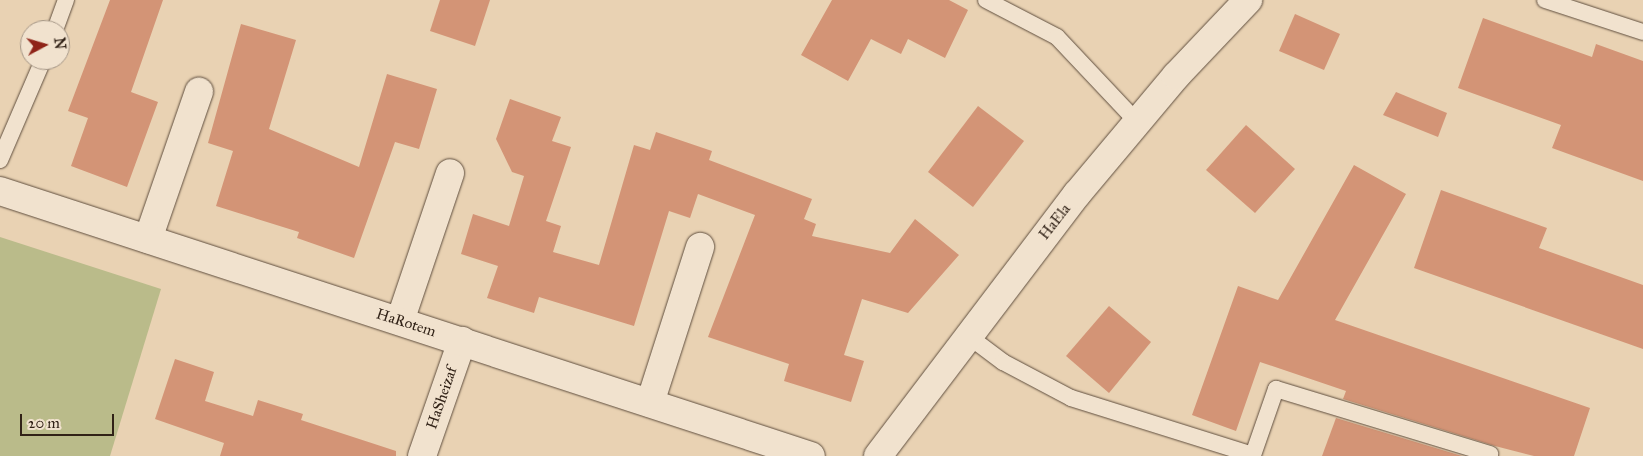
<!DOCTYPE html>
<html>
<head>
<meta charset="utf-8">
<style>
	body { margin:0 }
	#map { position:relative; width:1643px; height:456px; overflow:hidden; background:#e9d2b3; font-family:"IM FELL Great Primer",serif }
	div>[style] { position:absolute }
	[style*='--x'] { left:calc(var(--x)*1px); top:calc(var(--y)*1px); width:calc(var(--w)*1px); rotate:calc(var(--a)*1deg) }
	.green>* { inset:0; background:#babb8a }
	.building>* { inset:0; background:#d39476 }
	.roads { filter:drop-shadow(0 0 1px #5f4e3e) drop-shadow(0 0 1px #5f4e3e) }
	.service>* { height:16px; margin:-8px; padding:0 8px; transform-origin:8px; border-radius:8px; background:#f1e2ce }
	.minor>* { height:28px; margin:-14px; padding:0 14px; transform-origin:14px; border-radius:14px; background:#f1e2ce }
	.tertiary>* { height:28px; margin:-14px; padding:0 14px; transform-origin:14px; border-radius:14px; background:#f1e2ce }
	span { translate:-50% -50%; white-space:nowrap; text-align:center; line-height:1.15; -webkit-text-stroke:4px #f1e2ce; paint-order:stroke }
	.street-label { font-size:15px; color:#312217 }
	.north { position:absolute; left:20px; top:20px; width:50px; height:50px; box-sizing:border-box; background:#f1e2ce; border:1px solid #a49585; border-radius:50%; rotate:84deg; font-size:14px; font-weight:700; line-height:20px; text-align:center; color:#312217 }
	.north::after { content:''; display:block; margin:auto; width:18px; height:22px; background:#8f2418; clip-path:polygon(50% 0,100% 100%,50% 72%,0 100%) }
	.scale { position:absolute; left:20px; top:414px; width:94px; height:22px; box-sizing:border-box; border:2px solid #312217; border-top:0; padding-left:6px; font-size:15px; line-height:18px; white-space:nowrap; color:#312217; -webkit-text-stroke:4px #f1e2ce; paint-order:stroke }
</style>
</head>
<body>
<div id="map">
	<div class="green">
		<i style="clip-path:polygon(0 237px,161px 289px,110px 456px,0 456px)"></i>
	</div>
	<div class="building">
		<i style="clip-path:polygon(110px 0,163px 0,131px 92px,158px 102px,127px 187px,71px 166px,88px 118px,68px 111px)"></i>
		<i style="clip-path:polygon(440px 0,490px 0,475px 46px,430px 31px)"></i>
		<i style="clip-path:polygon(832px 0,949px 0,968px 10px,945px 58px,908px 39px,901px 54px,871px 39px,848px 81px,801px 55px)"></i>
		<i style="clip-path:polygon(1295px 14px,1340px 34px,1324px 70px,1279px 51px)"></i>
		<i style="clip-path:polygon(1483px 18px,1592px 57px,1596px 44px,1643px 61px,1643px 181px,1552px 148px,1561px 125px,1458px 88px)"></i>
		<i style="clip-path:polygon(241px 24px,296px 40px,269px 129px,359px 167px,387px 74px,437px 89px,419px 149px,395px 142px,354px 258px,297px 238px,299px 232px,216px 206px,233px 151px,208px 143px)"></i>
		<i style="clip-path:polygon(1396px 92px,1447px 113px,1438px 137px,1383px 115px)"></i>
		<i style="clip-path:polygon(510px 99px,561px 117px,552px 141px,571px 147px,546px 221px,561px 226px,553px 252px,599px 265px,634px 145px,650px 150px,656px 132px,712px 151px,709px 160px,812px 199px,804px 219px,816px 224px,812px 236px,890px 253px,915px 219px,959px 255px,908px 313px,862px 299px,844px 355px,864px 361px,851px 402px,784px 381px,789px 364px,708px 337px,755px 215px,698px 194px,690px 218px,669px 211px,634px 326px,539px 297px,534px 313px,487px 298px,498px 266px,461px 254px,473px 214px,509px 226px,524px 176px,512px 172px,496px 139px)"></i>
		<i style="clip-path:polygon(978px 106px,1024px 141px,973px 207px,928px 172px)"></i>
		<i style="clip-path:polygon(1246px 125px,1295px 169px,1255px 213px,1206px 170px)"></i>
		<i style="clip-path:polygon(1354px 165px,1406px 194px,1335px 320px,1590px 408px,1574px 456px,1534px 456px,1495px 446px,1343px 399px,1346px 391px,1260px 362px,1236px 431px,1192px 415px,1238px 286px,1278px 300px)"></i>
		<i style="clip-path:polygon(1441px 190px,1547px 228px,1539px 248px,1643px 285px,1643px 349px,1414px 268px)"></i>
		<i style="clip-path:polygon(1109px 306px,1151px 342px,1109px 393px,1066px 356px)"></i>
		<i style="clip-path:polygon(175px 359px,214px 372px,205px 401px,253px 416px,258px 400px,303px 414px,301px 420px,396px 451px,396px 456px,220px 456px,224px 443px,155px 419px)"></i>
		<i style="clip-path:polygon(1336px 418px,1462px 456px,1322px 456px)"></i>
	</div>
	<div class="roads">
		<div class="service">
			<i style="--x:986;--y:0;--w:80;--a:27.5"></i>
			<i style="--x:1057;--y:37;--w:118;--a:46.7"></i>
			<i style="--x:1545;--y:0;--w:103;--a:18.1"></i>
			<i style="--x:55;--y:30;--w:32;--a:-70"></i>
			<i style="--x:0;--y:160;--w:109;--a:-66.7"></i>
			<i style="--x:967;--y:335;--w:45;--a:36.9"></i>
			<i style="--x:1003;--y:362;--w:77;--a:27.9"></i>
			<i style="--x:1071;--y:398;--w:191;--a:17.4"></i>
			<i style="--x:1253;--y:455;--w:70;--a:-70.8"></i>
			<i style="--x:1276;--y:389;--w:224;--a:16.9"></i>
		</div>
		<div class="minor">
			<i style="--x:148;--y:239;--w:156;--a:-70.9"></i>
			<i style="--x:400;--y:321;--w:156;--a:-71.3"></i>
			<i style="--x:650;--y:403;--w:164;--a:-72.2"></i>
			<i style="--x:422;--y:456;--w:122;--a:-70.8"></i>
			<i style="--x:878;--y:456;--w:329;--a:-52.8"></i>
			<i style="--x:1077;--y:194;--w:154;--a:-50"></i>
			<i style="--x:1176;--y:76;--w:105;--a:-46.5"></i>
		</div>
		<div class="tertiary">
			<i style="--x:0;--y:191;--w:853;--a:18.1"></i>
		</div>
	</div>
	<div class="street-label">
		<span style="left:1055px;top:222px;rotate:-52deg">HaEla</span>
		<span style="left:406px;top:323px;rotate:18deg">HaRotem</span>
		<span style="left:442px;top:398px;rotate:-71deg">HaSheizaf</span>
	</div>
	<div class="north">N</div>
	<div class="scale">20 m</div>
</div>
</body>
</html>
